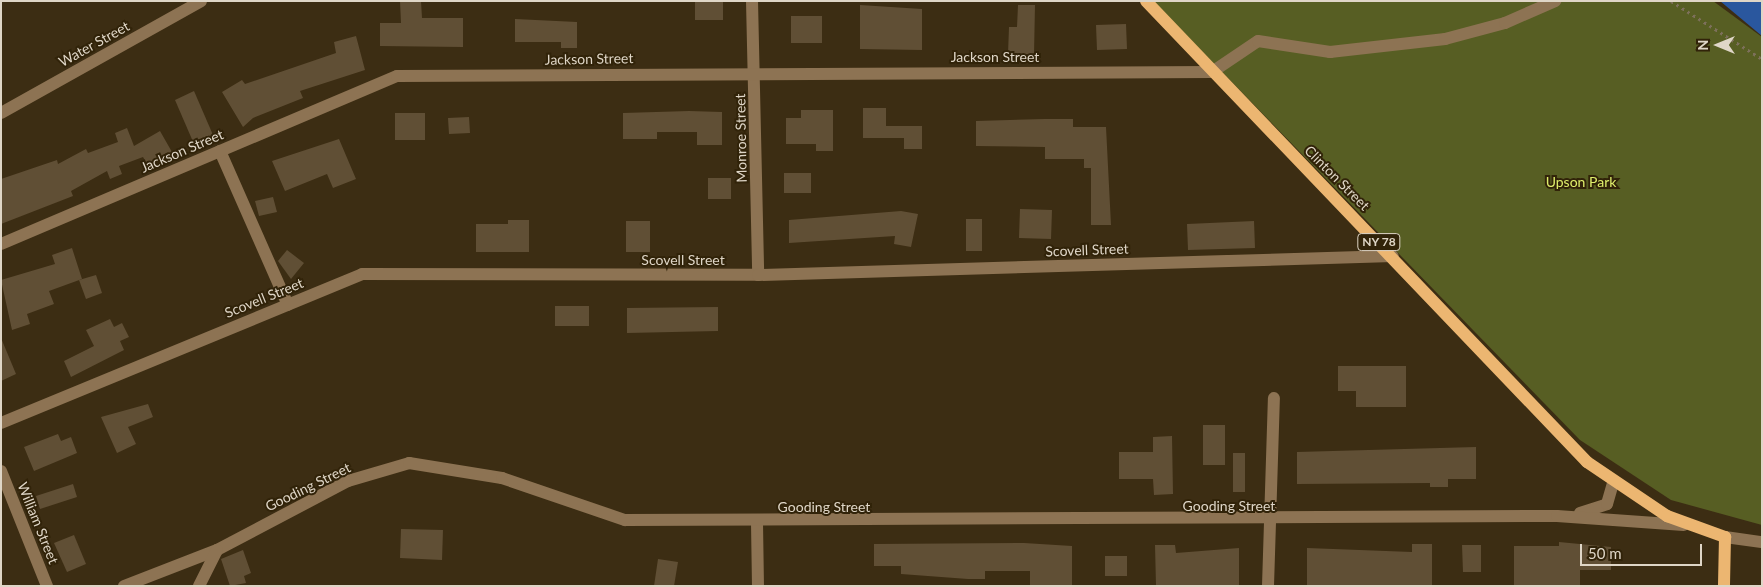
<!DOCTYPE html>
<html>
<head>
<meta charset="utf-8">
<style>
	body { margin:0 }
	#map { position:relative; width:1763px; height:587px; overflow:hidden; background:#3c2d13; font-family:Lato,sans-serif }
	div>[style] { position:absolute }
	[style*='--x'] { left:calc(var(--x)*1px); top:calc(var(--y)*1px); width:calc(var(--w)*1px); rotate:calc(var(--a)*1deg) }
	.green>* { inset:0; background:#575e23 }
	.water>* { inset:0; background:#2a579e }
	.building>* { inset:0; background:#604f35 }
	.path>* { height:3px; margin-top:-1.5px; transform-origin:0; background:repeating-linear-gradient(90deg,#7d705b 0 2.5px,transparent 0 6.5px) }
	.minor>* { height:12px; margin:-6px; padding:0 6px; transform-origin:6px; border-radius:6px; background:#8d7353 }
	.major>* { height:12px; margin:-6px; padding:0 6px; transform-origin:6px; border-radius:6px; background:#ecb671 }
	span { translate:-50% -50%; white-space:nowrap; text-align:center; line-height:1.15; -webkit-text-stroke:4px #312309; paint-order:stroke }
	.shield-label span { padding:1px 4px; background:#312309; border:1px solid; border-radius:4px; -webkit-text-stroke-width:0 }
	.shield-label { font-size:12px; color:#dfd6c7; font-weight:700 }
	.street-label { font-size:14px; color:#dfd6c7 }
	.park-label { font-size:14px; color:#dfee6b }
	.frame { position:absolute; inset:0; border:2px solid #dfd6c7; pointer-events:none }
	.north { position:absolute; left:1693px; top:20px; width:50px; height:50px; -webkit-text-stroke:4px #312309; paint-order:stroke; rotate:270deg; font-size:14px; font-weight:700; line-height:20px; text-align:center; color:#dfd6c7 }
	.north::after { content:''; display:block; margin:auto; width:18px; height:22px; background:#dfd6c7; clip-path:polygon(50% 0,100% 100%,50% 72%,0 100%) }
	.scale { position:absolute; left:1580px; top:544px; width:122px; height:22px; box-sizing:border-box; border:2px solid #dfd6c7; border-top:0; padding-left:6px; font-size:15px; line-height:18px; white-space:nowrap; color:#dfd6c7; -webkit-text-stroke:4px #312309; paint-order:stroke }
</style>
</head>
<body>
<div id="map">
	<div class="green">
		<i style="clip-path:polygon(1153px 1px,1713px 1px,1762px 37px,1762px 525px,1671px 500px,1580px 440px)"></i>
	</div>
	<div class="water">
		<i style="clip-path:polygon(1720px 1px,1762px 1px,1762px 36px)"></i>
	</div>
	<div class="building">
		<i style="clip-path:polygon(400px 1px,421px 1px,422px 18px,463px 18px,463px 47px,380px 46px,380px 23px,401px 23px)"></i>
		<i style="clip-path:polygon(695px 1px,723px 1px,723px 20px,695px 20px)"></i>
		<i style="clip-path:polygon(860px 5px,922px 9px,922px 50px,860px 49px)"></i>
		<i style="clip-path:polygon(1018px 5px,1035px 5px,1034px 55px,1008px 54px,1009px 27px,1017px 27px)"></i>
		<i style="clip-path:polygon(791px 16px,822px 16px,822px 43px,791px 43px)"></i>
		<i style="clip-path:polygon(515px 19px,577px 22px,577px 48px,561px 48px,561px 42px,515px 42px)"></i>
		<i style="clip-path:polygon(1126px 24px,1127px 49px,1097px 50px,1096px 25px)"></i>
		<i style="clip-path:polygon(356px 36px,365px 70px,300px 91px,303px 98px,253px 118px,243px 127px,222px 92px,242px 80px,245px 84px,336px 53px,334px 42px)"></i>
		<i style="clip-path:polygon(194px 91px,213px 135px,194px 144px,175px 100px)"></i>
		<i style="clip-path:polygon(863px 108px,886px 108px,886px 126px,922px 126px,922px 149px,904px 149px,904px 138px,863px 138px)"></i>
		<i style="clip-path:polygon(801px 110px,833px 110px,833px 151px,816px 151px,816px 144px,786px 144px,786px 118px,801px 118px)"></i>
		<i style="clip-path:polygon(689px 111px,722px 112px,722px 145px,697px 145px,697px 132px,657px 132px,657px 139px,623px 139px,623px 113px)"></i>
		<i style="clip-path:polygon(395px 113px,425px 113px,425px 140px,395px 140px)"></i>
		<i style="clip-path:polygon(469px 117px,470px 133px,449px 134px,448px 118px)"></i>
		<i style="clip-path:polygon(1045px 119px,1073px 119px,1073px 127px,1106px 127px,1111px 225px,1091px 225px,1091px 168px,1084px 168px,1084px 159px,1045px 159px,1045px 147px,976px 146px,976px 121px)"></i>
		<i style="clip-path:polygon(127px 128px,134px 146px,160px 131px,172px 152px,148px 166px,143px 157px,119px 166px,122px 174px,110px 179px,107px 171px,71px 191px,73px 196px,1px 224px,1px 179px,57px 160px,58px 164px,86px 149px,88px 153px,118px 142px,115px 133px)"></i>
		<i style="clip-path:polygon(339px 139px,356px 179px,333px 188px,327px 174px,285px 191px,272px 161px)"></i>
		<i style="clip-path:polygon(784px 173px,811px 173px,811px 193px,784px 193px)"></i>
		<i style="clip-path:polygon(708px 178px,731px 178px,731px 199px,708px 199px)"></i>
		<i style="clip-path:polygon(273px 197px,277px 212px,259px 216px,255px 201px)"></i>
		<i style="clip-path:polygon(1020px 209px,1052px 210px,1051px 239px,1019px 238px)"></i>
		<i style="clip-path:polygon(901px 211px,918px 214px,911px 247px,894px 244px,895px 236px,789px 243px,789px 220px)"></i>
		<i style="clip-path:polygon(966px 219px,982px 219px,982px 251px,966px 251px)"></i>
		<i style="clip-path:polygon(508px 220px,529px 220px,529px 252px,476px 252px,476px 224px,508px 224px)"></i>
		<i style="clip-path:polygon(626px 221px,650px 221px,650px 252px,626px 252px)"></i>
		<i style="clip-path:polygon(1254px 221px,1255px 248px,1188px 250px,1187px 224px)"></i>
		<i style="clip-path:polygon(72px 248px,82px 279px,49px 291px,54px 304px,27px 314px,30px 324px,12px 330px,1px 280px,55px 264px,52px 255px)"></i>
		<i style="clip-path:polygon(287px 250px,304px 263px,291px 279px,278px 261px)"></i>
		<i style="clip-path:polygon(96px 275px,102px 293px,86px 299px,79px 280px)"></i>
		<i style="clip-path:polygon(555px 306px,589px 306px,589px 326px,555px 326px)"></i>
		<i style="clip-path:polygon(718px 307px,718px 331px,627px 333px,627px 308px)"></i>
		<i style="clip-path:polygon(110px 319px,114px 327px,122px 323px,129px 337px,120px 341px,124px 350px,71px 377px,64px 361px,94px 346px,86px 330px)"></i>
		<i style="clip-path:polygon(1px 338px,16px 374px,1px 381px)"></i>
		<i style="clip-path:polygon(1338px 366px,1406px 366px,1406px 407px,1356px 407px,1356px 391px,1338px 391px)"></i>
		<i style="clip-path:polygon(148px 404px,153px 417px,128px 427px,136px 444px,117px 453px,101px 417px)"></i>
		<i style="clip-path:polygon(1203px 425px,1225px 425px,1225px 465px,1203px 465px)"></i>
		<i style="clip-path:polygon(58px 434px,61px 441px,71px 437px,77px 453px,34px 471px,24px 447px)"></i>
		<i style="clip-path:polygon(1172px 436px,1173px 494px,1154px 495px,1153px 479px,1119px 479px,1119px 452px,1153px 452px,1153px 437px)"></i>
		<i style="clip-path:polygon(1476px 447px,1476px 479px,1448px 479px,1448px 487px,1430px 487px,1430px 483px,1297px 484px,1297px 452px)"></i>
		<i style="clip-path:polygon(1233px 453px,1245px 453px,1245px 492px,1233px 492px)"></i>
		<i style="clip-path:polygon(73px 484px,77px 497px,40px 509px,36px 496px)"></i>
		<i style="clip-path:polygon(401px 529px,443px 530px,442px 560px,400px 558px)"></i>
		<i style="clip-path:polygon(74px 535px,86px 564px,67px 572px,54px 543px)"></i>
		<i style="clip-path:polygon(1559px 542px,1611px 547px,1611px 570px,1580px 570px,1580px 586px,1514px 586px,1514px 546px,1559px 546px)"></i>
		<i style="clip-path:polygon(1024px 543px,1072px 546px,1072px 586px,1030px 586px,1030px 571px,985px 571px,985px 579px,968px 579px,901px 574px,901px 566px,874px 566px,874px 544px)"></i>
		<i style="clip-path:polygon(1412px 544px,1432px 544px,1432px 585px,1307px 586px,1307px 548px,1412px 552px)"></i>
		<i style="clip-path:polygon(1155px 545px,1175px 545px,1176px 553px,1239px 548px,1239px 586px,1156px 586px)"></i>
		<i style="clip-path:polygon(1462px 545px,1481px 545px,1481px 572px,1463px 572px)"></i>
		<i style="clip-path:polygon(243px 550px,251px 573px,244px 576px,246px 583px,230px 586px,221px 559px)"></i>
		<i style="clip-path:polygon(1105px 556px,1127px 556px,1127px 576px,1105px 576px)"></i>
		<i style="clip-path:polygon(658px 559px,678px 562px,674px 586px,654px 586px)"></i>
	</div>
	<div class="path">
		<i style="--x:1671;--y:1;--w:108;--a:32.5"></i>
	</div>
	<div class="minor">
		<i style="--x:752;--y:1;--w:274;--a:88.7"></i>
		<i style="--x:1;--y:113;--w:229;--a:-29.2"></i>
		<i style="--x:220;--y:151;--w:168;--a:66.2"></i>
		<i style="--x:1;--y:244;--w:430;--a:-23"></i>
		<i style="--x:397;--y:76;--w:815;--a:-0.28"></i>
		<i style="--x:1212;--y:72;--w:55;--a:-34"></i>
		<i style="--x:1258;--y:41;--w:73;--a:8.7"></i>
		<i style="--x:1330;--y:52;--w:116;--a:-6.4"></i>
		<i style="--x:1445;--y:39;--w:62;--a:-14.9"></i>
		<i style="--x:1505;--y:23;--w:55;--a:-23.7"></i>
		<i style="--x:1;--y:423;--w:391;--a:-22.4"></i>
		<i style="--x:362;--y:274;--w:396;--a:0.1"></i>
		<i style="--x:758;--y:275;--w:635;--a:-1.71"></i>
		<i style="--x:1;--y:471;--w:124;--a:68.2"></i>
		<i style="--x:1580;--y:513;--w:28;--a:-18"></i>
		<i style="--x:1607;--y:504;--w:22;--a:-74"></i>
		<i style="--x:757;--y:523;--w:63;--a:89.1"></i>
		<i style="--x:1725;--y:537;--w:37;--a:8"></i>
		<i style="--x:124;--y:586;--w:100;--a:-21.2"></i>
		<i style="--x:217;--y:550;--w:148;--a:-27.8"></i>
		<i style="--x:348;--y:481;--w:64;--a:-16.4"></i>
		<i style="--x:409;--y:463;--w:94;--a:9.2"></i>
		<i style="--x:502;--y:478;--w:130;--a:18.9"></i>
		<i style="--x:625;--y:520;--w:932;--a:-0.25"></i>
		<i style="--x:1557;--y:516;--w:127;--a:4.1"></i>
		<i style="--x:199;--y:586;--w:40;--a:-63.4"></i>
		<i style="--x:1268;--y:586;--w:188;--a:-88.2"></i>
	</div>
	<div class="major">
		<i style="--x:1146;--y:1;--w:638;--a:46.27"></i>
		<i style="--x:1587;--y:462;--w:97;--a:34"></i>
		<i style="--x:1667;--y:516;--w:62;--a:19.9"></i>
		<i style="--x:1725;--y:537;--w:49;--a:91.2"></i>
	</div>
	<div class="shield-label">
		<span style="left:1379px;top:242px">NY 78</span>
	</div>
	<div class="street-label">
		<span style="left:94px;top:44px;rotate:-29deg">Water Street</span>
		<span style="left:995px;top:57px">Jackson Street</span>
		<span style="left:589px;top:59px;rotate:-1deg">Jackson Street</span>
		<span style="left:741px;top:138px;rotate:-91deg">Monroe Street</span>
		<span style="left:182px;top:151px;rotate:-23deg">Jackson Street</span>
		<span style="left:1337px;top:178px;rotate:45deg">Clinton Street</span>
		<span style="left:1087px;top:250px;rotate:-2deg">Scovell Street</span>
		<span style="left:683px;top:260px">Scovell Street</span>
		<span style="left:264px;top:298px;rotate:-22deg">Scovell Street</span>
		<span style="left:308px;top:487px;rotate:-26deg">Gooding Street</span>
		<span style="left:1229px;top:506px">Gooding Street</span>
		<span style="left:824px;top:507px">Gooding Street</span>
		<span style="left:38px;top:523px;rotate:68deg">William Street</span>
	</div>
	<div class="park-label">
		<span style="left:1581px;top:182px">Upson Park</span>
	</div>
	<div class="frame"></div>
	<div class="north">N</div>
	<div class="scale">50 m</div>
</div>
</body>
</html>
